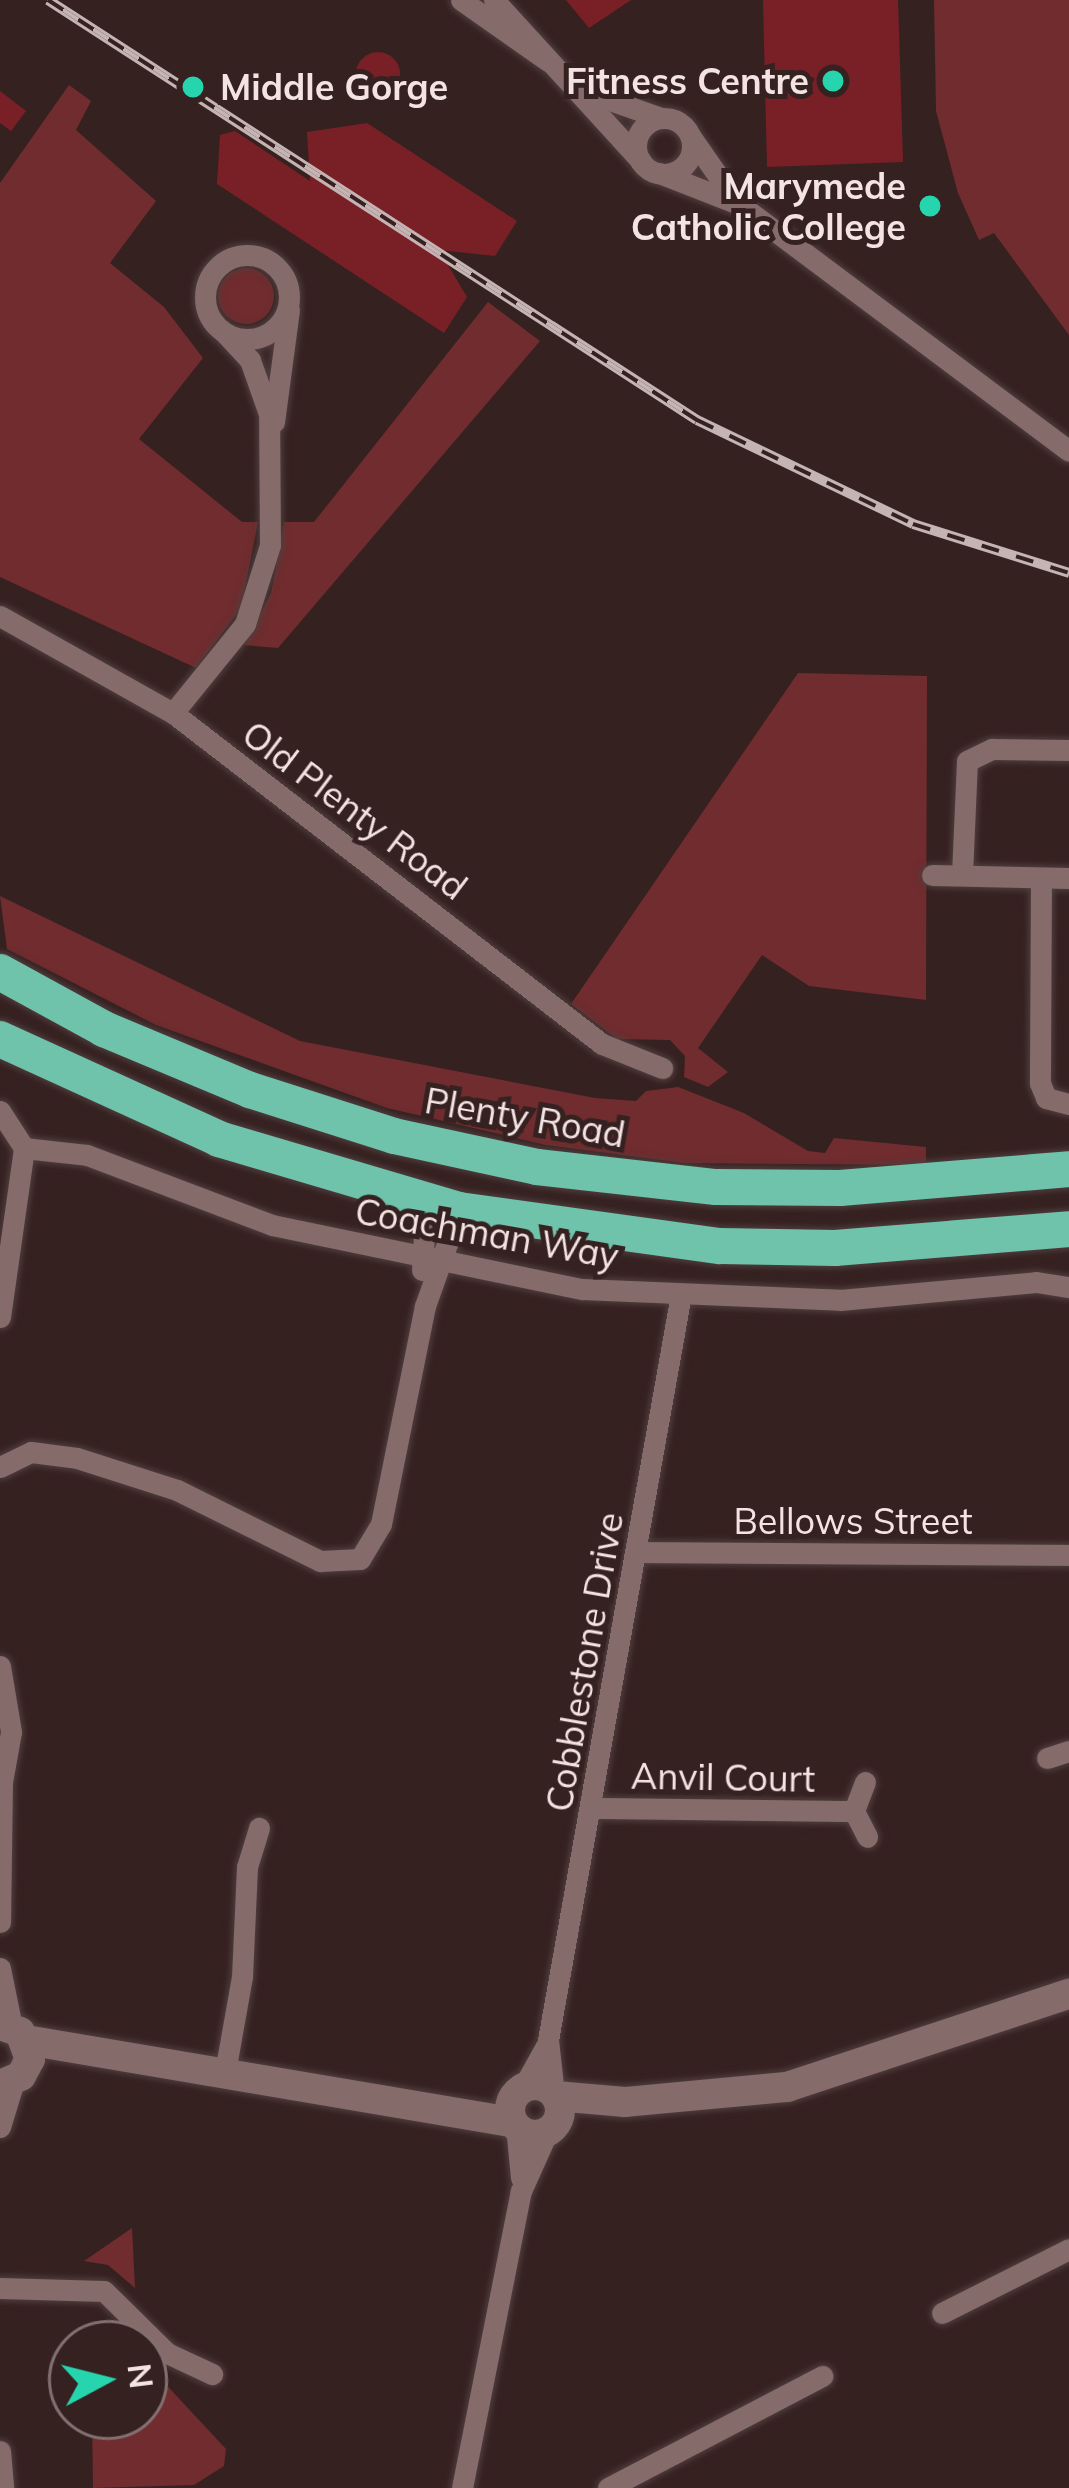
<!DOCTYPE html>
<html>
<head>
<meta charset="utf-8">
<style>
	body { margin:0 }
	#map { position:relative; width:1069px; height:2488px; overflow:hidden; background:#362121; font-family:Mulish,sans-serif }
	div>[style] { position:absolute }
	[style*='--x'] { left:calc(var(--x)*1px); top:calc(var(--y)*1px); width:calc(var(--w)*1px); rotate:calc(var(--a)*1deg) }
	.green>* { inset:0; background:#702c2e }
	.round { border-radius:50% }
	.building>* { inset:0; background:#792027 }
	.roads { filter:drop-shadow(0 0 3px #503e3e) drop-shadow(0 0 3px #503e3e) }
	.street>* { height:21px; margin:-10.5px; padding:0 10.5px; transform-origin:10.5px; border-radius:10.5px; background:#856b6a }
	.street>.ring { margin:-10.5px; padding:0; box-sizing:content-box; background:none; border:21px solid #856b6a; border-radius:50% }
	.secondary>* { height:30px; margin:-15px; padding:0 15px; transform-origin:15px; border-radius:15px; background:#856b6a }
	.secondary>.ring { margin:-15px; padding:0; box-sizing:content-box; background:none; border:30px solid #856b6a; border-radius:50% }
	.highway>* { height:36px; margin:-18px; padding:0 18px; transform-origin:18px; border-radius:18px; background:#6ec3aa }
	.rail>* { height:10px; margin-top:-5px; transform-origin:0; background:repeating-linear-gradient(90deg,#362121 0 18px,#c4b4b3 0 36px); box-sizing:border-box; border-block:3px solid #c4b4b3 }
	.dots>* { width:33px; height:33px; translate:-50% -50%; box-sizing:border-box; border:6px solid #362121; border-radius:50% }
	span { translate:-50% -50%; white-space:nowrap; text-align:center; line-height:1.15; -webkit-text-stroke:10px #362121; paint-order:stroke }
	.poi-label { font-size:36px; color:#f3e4e3; font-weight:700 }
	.right { translate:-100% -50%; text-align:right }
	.left { translate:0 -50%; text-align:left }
	.street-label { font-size:36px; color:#f3e4e3 }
	.north { position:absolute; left:48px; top:2320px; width:120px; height:120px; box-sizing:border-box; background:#362121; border:3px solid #826f6f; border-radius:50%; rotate:83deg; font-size:33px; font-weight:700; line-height:48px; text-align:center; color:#f3e4e3 }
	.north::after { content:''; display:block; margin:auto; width:42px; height:54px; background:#26d5ae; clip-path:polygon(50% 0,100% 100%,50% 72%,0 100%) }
</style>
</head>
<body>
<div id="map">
	<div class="green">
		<i style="clip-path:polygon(934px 0,1069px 0,1069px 335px,994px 233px,979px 240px,958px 193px,936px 111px)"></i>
		<i style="clip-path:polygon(69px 85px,91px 101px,76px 130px,156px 201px,110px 263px,164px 307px,203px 358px,139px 439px,242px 522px,258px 522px,241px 608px,196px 668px,0 577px,0 183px)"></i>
		<i class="round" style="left:218px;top:268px;width:56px;height:56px"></i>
		<i style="clip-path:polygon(488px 302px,540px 341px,278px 648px,244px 645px,271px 593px,284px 522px,314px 522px)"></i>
		<i style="clip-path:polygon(798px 673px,927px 676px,926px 1000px,809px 986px,762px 955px,698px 1048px,728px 1072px,708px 1087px,684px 1077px,685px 1056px,670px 1040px,617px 1039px,571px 1004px)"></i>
		<i style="clip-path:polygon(0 896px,300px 1041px,595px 1098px,636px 1101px,646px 1091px,678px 1087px,744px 1113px,808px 1151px,825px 1153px,834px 1138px,926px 1147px,926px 1165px,683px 1163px,546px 1145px,387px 1108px,156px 1025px,7px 949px)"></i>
		<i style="clip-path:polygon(132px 2228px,135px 2288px,108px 2265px,84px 2261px)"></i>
		<i style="clip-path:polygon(144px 2361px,226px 2449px,224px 2466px,194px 2485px,93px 2488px,92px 2416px,144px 2416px)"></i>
	</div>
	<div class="building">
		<i style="clip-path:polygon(566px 0,631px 0,589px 28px)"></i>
		<i style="clip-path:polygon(763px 0,898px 0,903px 162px,767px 167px)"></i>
		<i class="round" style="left:356px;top:52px;width:44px;height:44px"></i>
		<i style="clip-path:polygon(0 91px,26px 111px,11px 131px,0 123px)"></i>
		<i style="clip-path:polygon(367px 123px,517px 221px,495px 256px,439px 250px,467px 297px,444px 333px,217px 184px,220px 135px,235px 131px,310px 181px,307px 132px)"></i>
	</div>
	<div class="roads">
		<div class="street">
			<i style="--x:461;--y:0;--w:106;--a:35"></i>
			<i style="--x:494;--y:0;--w:218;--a:47.6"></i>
			<i style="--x:590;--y:93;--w:75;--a:19.4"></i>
			<i class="ring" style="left:636px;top:118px;width:35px;height:35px"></i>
			<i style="--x:691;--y:137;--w:77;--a:55.1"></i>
			<i style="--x:659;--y:173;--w:86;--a:21.2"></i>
			<i style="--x:739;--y:204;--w:412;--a:36.8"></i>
			<i class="ring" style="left:205px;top:255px;width:63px;height:63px"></i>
			<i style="--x:274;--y:422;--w:113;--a:-82.4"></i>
			<i style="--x:0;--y:616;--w:198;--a:29.3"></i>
			<i style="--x:173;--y:713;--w:542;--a:37.65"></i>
			<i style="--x:602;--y:1044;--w:65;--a:21.8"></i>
			<i style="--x:173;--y:713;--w:114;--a:-51"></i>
			<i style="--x:245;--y:624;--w:83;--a:-72.4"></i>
			<i style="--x:270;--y:545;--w:131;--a:-90.4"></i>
			<i style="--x:269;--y:414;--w:57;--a:-109.4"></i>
			<i style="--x:250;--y:360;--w:38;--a:-133"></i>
			<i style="--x:932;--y:875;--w:137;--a:1.3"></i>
			<i style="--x:962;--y:875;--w:114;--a:-87.5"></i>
			<i style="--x:967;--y:761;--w:28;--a:-26"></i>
			<i style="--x:992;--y:749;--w:77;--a:0.7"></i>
			<i style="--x:1041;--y:878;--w:205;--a:90.3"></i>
			<i style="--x:1040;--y:1083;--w:16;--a:68"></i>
			<i style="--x:1046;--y:1098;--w:24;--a:15"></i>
			<i style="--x:0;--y:1111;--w:44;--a:57"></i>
			<i style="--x:24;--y:1148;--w:63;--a:6.3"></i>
			<i style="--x:87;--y:1155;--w:198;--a:20.7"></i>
			<i style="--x:272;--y:1225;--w:317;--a:11.7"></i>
			<i style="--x:582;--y:1289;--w:258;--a:2.4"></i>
			<i style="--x:840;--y:1300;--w:197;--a:-5.2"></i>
			<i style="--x:1036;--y:1282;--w:33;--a:9"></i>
			<i style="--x:422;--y:1270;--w:69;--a:-86.7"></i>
			<i style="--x:0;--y:1317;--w:171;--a:-81.9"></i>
			<i style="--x:0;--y:1467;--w:34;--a:-26"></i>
			<i style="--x:31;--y:1452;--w:46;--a:7.4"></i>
			<i style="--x:77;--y:1458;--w:105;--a:17.7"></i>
			<i style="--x:177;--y:1490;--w:160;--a:26.4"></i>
			<i style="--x:320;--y:1561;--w:40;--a:-2.9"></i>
			<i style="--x:360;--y:1559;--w:41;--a:-59"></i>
			<i style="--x:381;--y:1524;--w:222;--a:-78.6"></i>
			<i style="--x:425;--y:1306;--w:102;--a:-70.5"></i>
			<i style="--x:638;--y:1552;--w:431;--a:0.4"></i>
			<i style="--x:0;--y:1666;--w:67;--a:80.5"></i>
			<i style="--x:11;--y:1732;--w:51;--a:100.2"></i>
			<i style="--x:2;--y:1782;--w:140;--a:90.8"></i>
			<i style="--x:1047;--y:1758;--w:23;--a:-18"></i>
			<i style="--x:865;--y:1782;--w:31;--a:111"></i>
			<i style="--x:854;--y:1811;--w:29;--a:63"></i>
			<i style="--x:591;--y:1808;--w:263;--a:0.7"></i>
			<i style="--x:0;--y:1968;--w:60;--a:78.5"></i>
			<i style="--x:225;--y:2072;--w:97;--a:-79.9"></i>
			<i style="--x:242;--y:1977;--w:110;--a:-87.4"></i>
			<i style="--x:247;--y:1867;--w:41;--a:-72.9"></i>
			<i style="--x:522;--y:2089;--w:49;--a:-60.8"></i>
			<i style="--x:554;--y:2094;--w:54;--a:-96.3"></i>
			<i style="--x:548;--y:2040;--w:758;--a:-79.89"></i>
			<i style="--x:516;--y:2126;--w:52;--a:84.5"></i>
			<i style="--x:0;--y:2127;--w:48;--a:-73.1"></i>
			<i style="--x:0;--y:2288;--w:104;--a:1.7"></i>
			<i style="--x:104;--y:2291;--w:88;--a:44.5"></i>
			<i style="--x:167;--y:2353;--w:50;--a:25"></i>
			<i style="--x:942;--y:2313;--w:142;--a:-26.7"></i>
			<i style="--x:0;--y:2451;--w:37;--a:85"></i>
			<i style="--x:462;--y:2488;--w:303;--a:-78.8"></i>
			<i style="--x:521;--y:2191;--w:66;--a:-65.8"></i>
			<i style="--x:608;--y:2488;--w:242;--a:-27.6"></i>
		</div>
		<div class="secondary">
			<i style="--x:0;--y:2025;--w:21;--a:19"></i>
			<i style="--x:20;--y:2032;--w:29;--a:70"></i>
			<i style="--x:30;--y:2059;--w:19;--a:118"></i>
			<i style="--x:21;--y:2076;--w:23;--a:157"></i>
			<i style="--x:26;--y:2040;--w:494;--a:9.6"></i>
			<i class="ring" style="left:510px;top:2085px;width:20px;height:20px"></i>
			<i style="--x:556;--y:2096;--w:69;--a:5"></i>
			<i style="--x:625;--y:2102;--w:163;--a:-5.3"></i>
			<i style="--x:787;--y:2087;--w:297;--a:-18.3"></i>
		</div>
		<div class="highway">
			<i style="--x:0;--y:972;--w:119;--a:28.7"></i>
			<i style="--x:104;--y:1029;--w:158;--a:22.7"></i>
			<i style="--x:250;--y:1090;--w:151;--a:17.7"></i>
			<i style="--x:394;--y:1136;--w:146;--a:12.2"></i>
			<i style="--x:537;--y:1167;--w:180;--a:6.4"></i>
			<i style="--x:716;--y:1187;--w:124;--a:0.5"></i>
			<i style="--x:840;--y:1188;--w:230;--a:-4.7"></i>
			<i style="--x:0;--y:1039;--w:241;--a:24.5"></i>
			<i style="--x:219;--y:1139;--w:250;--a:16.5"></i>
			<i style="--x:459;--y:1210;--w:263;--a:7.9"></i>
			<i style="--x:720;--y:1246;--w:115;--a:1"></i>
			<i style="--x:835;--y:1248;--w:235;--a:-4.6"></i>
		</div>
	</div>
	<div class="rail">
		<i style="--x:48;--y:0;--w:773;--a:32.91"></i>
		<i style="--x:697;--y:420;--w:240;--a:25.7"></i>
		<i style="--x:913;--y:524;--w:164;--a:17.4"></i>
	</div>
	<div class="dots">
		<i style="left:833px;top:81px;background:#26d5ae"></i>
		<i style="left:193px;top:87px;background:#26d5ae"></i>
		<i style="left:930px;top:206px;background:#26d5ae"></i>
	</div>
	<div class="poi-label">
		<span class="right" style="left:809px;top:81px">Fitness Centre</span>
		<span class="left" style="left:220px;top:87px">Middle Gorge</span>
		<span class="right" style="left:906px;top:206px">Marymede<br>Catholic College</span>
	</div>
	<div class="street-label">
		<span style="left:355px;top:810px;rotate:37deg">Old Plenty Road</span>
		<span style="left:525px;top:1117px;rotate:10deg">Plenty Road</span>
		<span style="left:487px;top:1233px;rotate:10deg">Coachman Way</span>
		<span style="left:853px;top:1521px">Bellows Street</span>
		<span style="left:584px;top:1662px;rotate:-80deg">Cobblestone Drive</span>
		<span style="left:723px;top:1777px;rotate:1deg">Anvil Court</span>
	</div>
	<div class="north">N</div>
</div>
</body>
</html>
